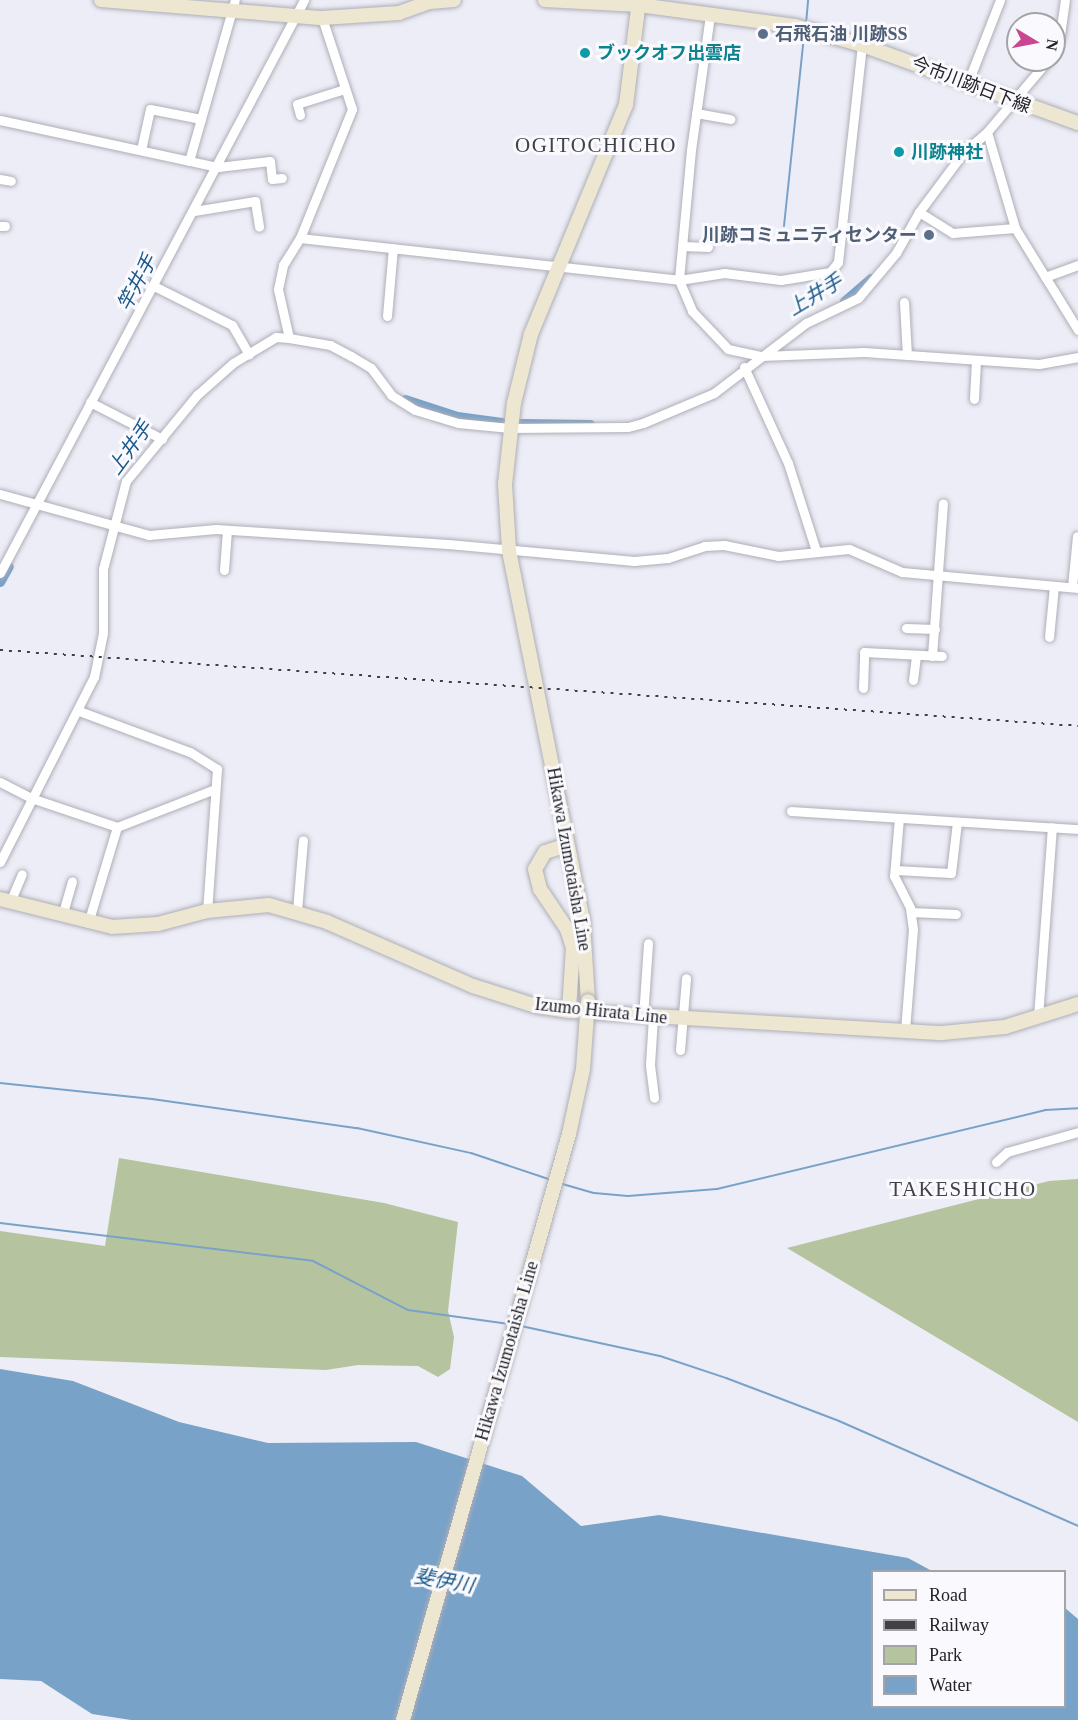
<!DOCTYPE html>
<html>
<head>
<meta charset="utf-8">
<style>
	body { margin:0 }
	#map { position:relative; width:1078px; height:1720px; overflow:hidden; background:#ecedf6; font-family:"Times New Roman","Noto Sans JP",serif }
	div>[style] { position:absolute }
	[style*='--x'] { left:calc(var(--x)*1px); top:calc(var(--y)*1px); width:calc(var(--w)*1px); rotate:calc(var(--a)*1deg) }
	.green>* { inset:0; background:#b5c39f }
	.water>* { inset:0; background:#79a2c8 }
	.stream>* { height:2px; margin:-1px; padding:0 1px; transform-origin:1px; border-radius:1px; background:#79a2c8 }
	.canal>* { height:9px; margin:-4.5px; padding:0 4.5px; transform-origin:4.5px; border-radius:4.5px; background:#79a2c8 }
	.roads { filter:drop-shadow(0 0 2px #aeaeb7) drop-shadow(0 0 2px #aeaeb7) }
	.street>* { height:9px; margin:-4.5px; padding:0 4.5px; transform-origin:4.5px; border-radius:4.5px; background:#fff }
	.secondary>* { height:14px; margin:-7px; padding:0 7px; transform-origin:7px; border-radius:7px; background:#ede6d1 }
	.rail>* { height:2px; margin-top:-1px; transform-origin:0; background:repeating-linear-gradient(90deg,#414145 0 3px,transparent 0 9px) }
	.bridges { filter:drop-shadow(0 0 2px #aeaeb7) drop-shadow(0 0 2px #aeaeb7) }
	.secondary-bridge>* { height:14px; margin:-7px; padding:0 7px; transform-origin:7px; border-radius:7px; background:#ede6d1 }
	.dots>* { width:16px; height:16px; translate:-50% -50%; box-sizing:border-box; border:3px solid #fafafe; border-radius:50% }
	span { translate:-50% -50%; white-space:nowrap; text-align:center; line-height:1.15; -webkit-text-stroke:6px #fafafe; paint-order:stroke }
	.service-label { font-size:18px; color:#4e5e75; font-weight:700 }
	.left { translate:0 -50%; text-align:left }
	.right { translate:-100% -50%; text-align:right }
	.culture-label { font-size:18px; color:#0d838f; font-weight:700 }
	.street-label { font-size:18px; color:#232327 }
	.water-label { font-size:20px; color:#1b5a8b; font-style:italic }
	.quarter-label { font-size:21px; color:#414149; letter-spacing:1.5px }
	.legend { position:absolute; left:871px; top:1570px; width:195px; height:138px; box-sizing:border-box; background:#fafafe; border:2px solid #a4a4a8; margin:0; padding:8px 10px; list-style:none; font-size:18px; color:#232327 }
	.legend li { display:flex; align-items:center; gap:12px; height:30px }
	.legend b { width:30px; border:2px solid #a4a4a8 }
	.north { position:absolute; left:1006px; top:12px; width:60px; height:60px; box-sizing:border-box; background:#fafafe; border:2px solid #a4a4a8; border-radius:50%; rotate:100deg; font-size:16px; font-weight:700; line-height:24px; text-align:center; color:#232327 }
	.north::after { content:''; display:block; margin:auto; width:21px; height:27px; background:#c84790; clip-path:polygon(50% 0,100% 100%,50% 72%,0 100%) }
</style>
</head>
<body>
<div id="map">
	<div class="green">
		<i style="clip-path:polygon(119px 1158px,384px 1203px,458px 1222px,448px 1311px,454px 1337px,450px 1369px,438px 1377px,418px 1366px,358px 1365px,326px 1370px,0 1357px,0 1231px,105px 1246px)"></i>
		<i style="clip-path:polygon(1078px 1179px,1078px 1422px,787px 1248px,1049px 1181px)"></i>
	</div>
	<div class="water">
		<i style="clip-path:polygon(0 1369px,73px 1381px,179px 1422px,268px 1443px,416px 1442px,522px 1476px,581px 1526px,659px 1515px,908px 1558px,932px 1571px,872px 1572px,872px 1706px,1064px 1706px,1065px 1608px,1078px 1619px,1078px 1720px,131px 1720px,92px 1714px,41px 1681px,0 1679px)"></i>
	</div>
	<div class="stream">
		<i style="--x:806;--y:24;--w:24;--a:-85"></i>
		<i style="--x:784;--y:226;--w:192;--a:-84"></i>
		<i style="--x:0;--y:1083;--w:153;--a:6"></i>
		<i style="--x:152;--y:1099;--w:207;--a:8.1"></i>
		<i style="--x:357;--y:1128;--w:117;--a:12.4"></i>
		<i style="--x:471;--y:1153;--w:84;--a:18.6"></i>
		<i style="--x:559;--y:1183;--w:36;--a:16"></i>
		<i style="--x:594;--y:1193;--w:34;--a:5"></i>
		<i style="--x:628;--y:1196;--w:89;--a:-4.5"></i>
		<i style="--x:717;--y:1189;--w:337;--a:-13.5"></i>
		<i style="--x:1045;--y:1110;--w:33;--a:-3"></i>
		<i style="--x:0;--y:1223;--w:315;--a:6.9"></i>
		<i style="--x:313;--y:1261;--w:107;--a:27.3"></i>
		<i style="--x:408;--y:1310;--w:102;--a:7.9"></i>
		<i style="--x:521;--y:1326;--w:142;--a:12.2"></i>
		<i style="--x:660;--y:1356;--w:70;--a:18.4"></i>
		<i style="--x:726;--y:1378;--w:121;--a:20.8"></i>
		<i style="--x:839;--y:1421;--w:261;--a:23.7"></i>
	</div>
	<div class="canal">
		<i style="--x:844;--y:301;--w:35;--a:-41"></i>
		<i style="--x:405;--y:399;--w:55;--a:18.1"></i>
		<i style="--x:457;--y:416;--w:45;--a:7.6"></i>
		<i style="--x:520;--y:423;--w:70;--a:0.8"></i>
		<i style="--x:0;--y:582;--w:18;--a:-61"></i>
	</div>
	<div class="roads">
		<div class="street">
			<i style="--x:710;--y:15;--w:136;--a:98"></i>
			<i style="--x:691;--y:150;--w:131;--a:95.3"></i>
			<i style="--x:679;--y:280;--w:34;--a:67"></i>
			<i style="--x:692;--y:311;--w:52;--a:46.5"></i>
			<i style="--x:728;--y:349;--w:34;--a:12"></i>
			<i style="--x:761;--y:356;--w:103;--a:-2.2"></i>
			<i style="--x:864;--y:352;--w:175;--a:3.9"></i>
			<i style="--x:1039;--y:364;--w:40;--a:-10"></i>
			<i style="--x:1054;--y:48;--w:14;--a:-65"></i>
			<i style="--x:1060;--y:35;--w:35;--a:-82"></i>
			<i style="--x:968;--y:82;--w:88;--a:-68.7"></i>
			<i style="--x:696;--y:113;--w:35;--a:10"></i>
			<i style="--x:300;--y:115;--w:11;--a:-105"></i>
			<i style="--x:297;--y:104;--w:50;--a:-17.4"></i>
			<i style="--x:0;--y:120;--w:223;--a:12.2"></i>
			<i style="--x:218;--y:167;--w:52;--a:-6.6"></i>
			<i style="--x:270;--y:161;--w:18;--a:84"></i>
			<i style="--x:272;--y:179;--w:10;--a:-6"></i>
			<i style="--x:987;--y:132;--w:100;--a:73.7"></i>
			<i style="--x:1015;--y:228;--w:120;--a:58.3"></i>
			<i style="--x:141;--y:150;--w:42;--a:-77.6"></i>
			<i style="--x:150;--y:109;--w:52;--a:11.1"></i>
			<i style="--x:189;--y:161;--w:167;--a:-74.1"></i>
			<i style="--x:0;--y:179;--w:11;--a:10"></i>
			<i style="--x:194;--y:211;--w:62;--a:-9.3"></i>
			<i style="--x:255;--y:201;--w:26;--a:81"></i>
			<i style="--x:919;--y:212;--w:40;--a:32"></i>
			<i style="--x:953;--y:233;--w:62;--a:-4.6"></i>
			<i style="--x:0;--y:226;--w:5;--a:0"></i>
			<i style="--x:300;--y:238;--w:381;--a:6.3"></i>
			<i style="--x:679;--y:280;--w:46;--a:-8.8"></i>
			<i style="--x:724;--y:273;--w:57;--a:7"></i>
			<i style="--x:781;--y:280;--w:50;--a:-9.3"></i>
			<i style="--x:830;--y:272;--w:13;--a:-51"></i>
			<i style="--x:838;--y:262;--w:218;--a:-83.7"></i>
			<i style="--x:682;--y:246;--w:26;--a:2"></i>
			<i style="--x:1045;--y:277;--w:35;--a:-20"></i>
			<i style="--x:154;--y:286;--w:87;--a:26.6"></i>
			<i style="--x:232;--y:325;--w:34;--a:60"></i>
			<i style="--x:904;--y:302;--w:53;--a:86.8"></i>
			<i style="--x:387;--y:316;--w:68;--a:-85"></i>
			<i style="--x:289;--y:338;--w:50;--a:-102.7"></i>
			<i style="--x:278;--y:289;--w:25;--a:-78"></i>
			<i style="--x:283;--y:265;--w:32;--a:-58"></i>
			<i style="--x:300;--y:238;--w:139;--a:-68"></i>
			<i style="--x:352;--y:109;--w:96;--a:-108.2"></i>
			<i style="--x:744;--y:367;--w:106;--a:65.4"></i>
			<i style="--x:788;--y:463;--w:92;--a:72.3"></i>
			<i style="--x:974;--y:399;--w:38;--a:-87"></i>
			<i style="--x:90;--y:402;--w:81;--a:27.2"></i>
			<i style="--x:0;--y:494;--w:155;--a:15.4"></i>
			<i style="--x:149;--y:535;--w:67;--a:-5.1"></i>
			<i style="--x:216;--y:529;--w:232;--a:3.7"></i>
			<i style="--x:448;--y:544;--w:187;--a:5.2"></i>
			<i style="--x:634;--y:561;--w:34;--a:-5"></i>
			<i style="--x:668;--y:558;--w:38;--a:-18"></i>
			<i style="--x:704;--y:546;--w:20;--a:-3"></i>
			<i style="--x:724;--y:545;--w:55;--a:11.5"></i>
			<i style="--x:778;--y:556;--w:71;--a:-5.6"></i>
			<i style="--x:849;--y:549;--w:58;--a:23.5"></i>
			<i style="--x:902;--y:572;--w:177;--a:5.2"></i>
			<i style="--x:224;--y:570;--w:40;--a:-85.7"></i>
			<i style="--x:0;--y:573;--w:649;--a:-62.05"></i>
			<i style="--x:1072;--y:587;--w:51;--a:-84.4"></i>
			<i style="--x:906;--y:628;--w:29;--a:2"></i>
			<i style="--x:1049;--y:637;--w:51;--a:-84.4"></i>
			<i style="--x:932;--y:656;--w:153;--a:-85.9"></i>
			<i style="--x:913;--y:680;--w:25;--a:-83"></i>
			<i style="--x:863;--y:688;--w:36;--a:-88"></i>
			<i style="--x:864;--y:652;--w:78;--a:2.9"></i>
			<i style="--x:79;--y:711;--w:118;--a:20.3"></i>
			<i style="--x:190;--y:752;--w:32;--a:32"></i>
			<i style="--x:217;--y:769;--w:142;--a:94"></i>
			<i style="--x:0;--y:782;--w:35;--a:27"></i>
			<i style="--x:31;--y:798;--w:91;--a:18.6"></i>
			<i style="--x:791;--y:811;--w:288;--a:3.6"></i>
			<i style="--x:899;--y:818;--w:58;--a:94.9"></i>
			<i style="--x:894;--y:876;--w:36;--a:63"></i>
			<i style="--x:910;--y:908;--w:21;--a:82"></i>
			<i style="--x:913;--y:929;--w:102;--a:94.5"></i>
			<i style="--x:0;--y:862;--w:208;--a:-63.1"></i>
			<i style="--x:94;--y:677;--w:45;--a:-78.4"></i>
			<i style="--x:103;--y:633;--w:64;--a:-90"></i>
			<i style="--x:103;--y:569;--w:91;--a:-75.4"></i>
			<i style="--x:126;--y:481;--w:112;--a:-50.5"></i>
			<i style="--x:197;--y:395;--w:48;--a:-41.6"></i>
			<i style="--x:233;--y:363;--w:50;--a:-31.2"></i>
			<i style="--x:276;--y:337;--w:13;--a:4"></i>
			<i style="--x:289;--y:338;--w:42;--a:9.7"></i>
			<i style="--x:330;--y:345;--w:24;--a:28"></i>
			<i style="--x:351;--y:356;--w:23;--a:31"></i>
			<i style="--x:371;--y:368;--w:34;--a:53"></i>
			<i style="--x:391;--y:395;--w:28;--a:32"></i>
			<i style="--x:415;--y:410;--w:45;--a:16.8"></i>
			<i style="--x:458;--y:423;--w:52;--a:5.5"></i>
			<i style="--x:510;--y:428;--w:118;--a:-0.5"></i>
			<i style="--x:628;--y:427;--w:16;--a:-15"></i>
			<i style="--x:643;--y:423;--w:77;--a:-22.9"></i>
			<i style="--x:714;--y:393;--w:116;--a:-37.3"></i>
			<i style="--x:806;--y:323;--w:58;--a:-25.7"></i>
			<i style="--x:858;--y:298;--w:59;--a:-49.8"></i>
			<i style="--x:896;--y:253;--w:47;--a:-60.7"></i>
			<i style="--x:919;--y:212;--w:74;--a:-53.3"></i>
			<i style="--x:963;--y:153;--w:32;--a:-41"></i>
			<i style="--x:987;--y:132;--w:94;--a:-49.7"></i>
			<i style="--x:895;--y:870;--w:56;--a:3.1"></i>
			<i style="--x:951;--y:873;--w:51;--a:-83.3"></i>
			<i style="--x:10;--y:902;--w:30;--a:-67"></i>
			<i style="--x:297;--y:911;--w:71;--a:-85.2"></i>
			<i style="--x:911;--y:912;--w:45;--a:2.5"></i>
			<i style="--x:62;--y:916;--w:36;--a:-74"></i>
			<i style="--x:88;--y:923;--w:100;--a:-73.2"></i>
			<i style="--x:117;--y:827;--w:105;--a:-21.2"></i>
			<i style="--x:643;--y:1017;--w:74;--a:-86.1"></i>
			<i style="--x:653;--y:1017;--w:48;--a:93.6"></i>
			<i style="--x:650;--y:1065;--w:33;--a:83"></i>
			<i style="--x:1038;--y:1017;--w:190;--a:-85.8"></i>
			<i style="--x:680;--y:1050;--w:72;--a:-85.2"></i>
			<i style="--x:996;--y:1162;--w:15;--a:-42"></i>
			<i style="--x:1007;--y:1152;--w:74;--a:-15.7"></i>
		</div>
		<div class="secondary">
			<i style="--x:101;--y:0;--w:222;--a:4.7"></i>
			<i style="--x:322;--y:18;--w:77;--a:-3.7"></i>
			<i style="--x:399;--y:13;--w:33;--a:-20"></i>
			<i style="--x:430;--y:2;--w:24;--a:-5"></i>
			<i style="--x:545;--y:0;--w:94;--a:3"></i>
			<i style="--x:639;--y:5;--w:157;--a:7.7"></i>
			<i style="--x:795;--y:26;--w:70;--a:15.8"></i>
			<i style="--x:862;--y:45;--w:230;--a:19.9"></i>
			<i style="--x:567;--y:845;--w:23;--a:162"></i>
			<i style="--x:545;--y:852;--w:20;--a:120"></i>
			<i style="--x:535;--y:869;--w:21;--a:76"></i>
			<i style="--x:540;--y:889;--w:48;--a:56"></i>
			<i style="--x:567;--y:929;--w:19;--a:72"></i>
			<i style="--x:573;--y:947;--w:64;--a:93.6"></i>
			<i style="--x:0;--y:899;--w:115;--a:14"></i>
			<i style="--x:112;--y:927;--w:46;--a:-3.7"></i>
			<i style="--x:158;--y:924;--w:51;--a:-14.9"></i>
			<i style="--x:207;--y:911;--w:62;--a:-5.5"></i>
			<i style="--x:269;--y:905;--w:60;--a:16.3"></i>
			<i style="--x:327;--y:922;--w:159;--a:23.7"></i>
			<i style="--x:473;--y:986;--w:66;--a:17.6"></i>
			<i style="--x:536;--y:1006;--w:33;--a:9"></i>
			<i style="--x:569;--y:1011;--w:374;--a:3.4"></i>
			<i style="--x:942;--y:1033;--w:63;--a:-5.4"></i>
			<i style="--x:1005;--y:1027;--w:77;--a:-17.5"></i>
			<i style="--x:588;--y:1001;--w:80;--a:-93.6"></i>
			<i style="--x:583;--y:921;--w:378;--a:-101.3"></i>
			<i style="--x:509;--y:550;--w:66;--a:-93.5"></i>
			<i style="--x:505;--y:484;--w:81;--a:-83.7"></i>
			<i style="--x:514;--y:403;--w:71;--a:-76.2"></i>
			<i style="--x:531;--y:334;--w:248;--a:-67.5"></i>
			<i style="--x:626;--y:105;--w:106;--a:-82.9"></i>
		</div>
	</div>
	<div class="rail">
		<i style="--x:0;--y:650;--w:1081;--a:4.03"></i>
	</div>
	<div class="bridges">
		<div class="secondary-bridge">
			<i style="--x:403;--y:1720;--w:609;--a:-74.18"></i>
			<i style="--x:569;--y:1134;--w:66;--a:-77.8"></i>
			<i style="--x:583;--y:1069;--w:68;--a:-85.8"></i>
		</div>
	</div>
	<div class="dots">
		<i style="left:763px;top:34px;background:#5c6f8a"></i>
		<i style="left:585px;top:53px;background:#0f9aa8"></i>
		<i style="left:899px;top:152px;background:#0f9aa8"></i>
		<i style="left:929px;top:235px;background:#5c6f8a"></i>
	</div>
	<div class="service-label">
		<span class="left" style="left:775px;top:34px">石飛石油 川跡SS</span>
		<span class="right" style="left:917px;top:235px">川跡コミュニティセンター</span>
	</div>
	<div class="culture-label">
		<span class="left" style="left:597px;top:53px">ブックオフ出雲店</span>
		<span class="left" style="left:911px;top:152px">川跡神社</span>
	</div>
	<div class="street-label">
		<span style="left:971px;top:85px;rotate:21deg">今市川跡日下線</span>
		<span style="left:569px;top:859px;rotate:80deg">Hikawa Izumotaisha Line</span>
		<span style="left:601px;top:1011px;rotate:6deg">Izumo Hirata Line</span>
		<span style="left:507px;top:1351px;rotate:-74deg">Hikawa Izumotaisha Line</span>
	</div>
	<div class="water-label">
		<span style="left:137px;top:283px;rotate:-62deg">竿井手</span>
		<span style="left:815px;top:295px;rotate:-31deg">上井手</span>
		<span style="left:130px;top:448px;rotate:-54deg">上井手</span>
		<span style="left:444px;top:1581px;rotate:10deg">斐伊川</span>
	</div>
	<div class="quarter-label">
		<span style="left:596px;top:145px">OGITOCHICHO</span>
		<span style="left:963px;top:1189px">TAKESHICHO</span>
	</div>
	<ul class="legend">
	<li><b style="height:8px;background:#ede6d1"></b>Road</li>
	<li><b style="height:8px;background:#414145"></b>Railway</li>
	<li><b style="height:16px;background:#b5c39f"></b>Park</li>
	<li><b style="height:16px;background:#79a2c8"></b>Water</li>
	</ul>
	<div class="north">N</div>
</div>
</body>
</html>
